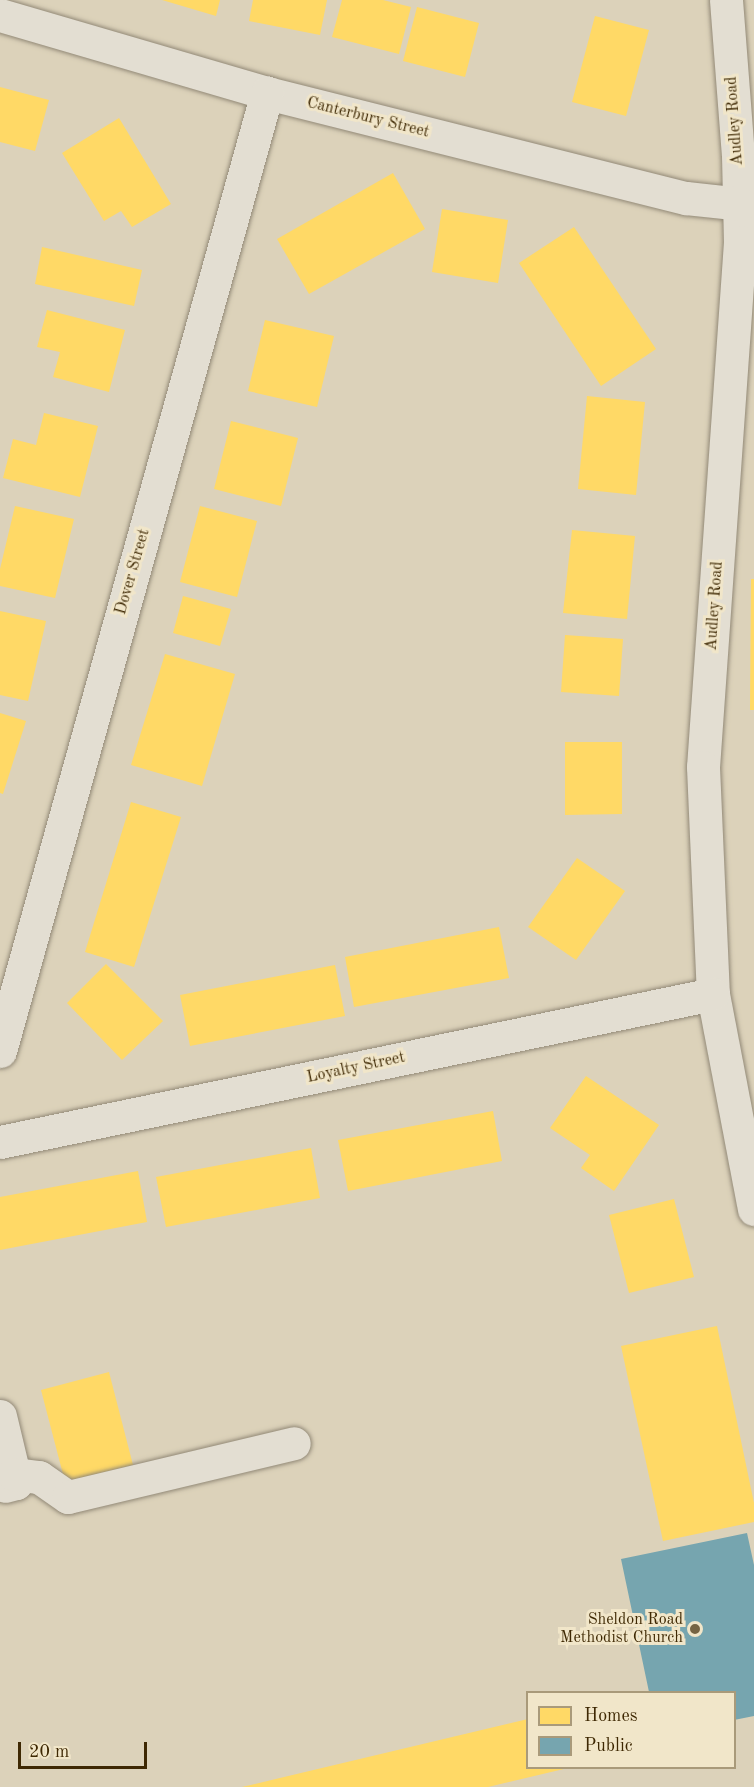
<!DOCTYPE html>
<html>
<head>
<meta charset="utf-8">
<style>
	body { margin:0 }
	#map { position:relative; width:754px; height:1787px; overflow:hidden; background:#dcd2ba; font-family:"Old Standard TT",serif }
	div>[style] { position:absolute }
	[style*='--x'] { left:calc(var(--x)*1px); top:calc(var(--y)*1px); width:calc(var(--w)*1px); rotate:calc(var(--a)*1deg) }
	.homes>* { inset:0; background:#ffd966 }
	.public>* { inset:0; background:#76a5af }
	.roads { filter:drop-shadow(0 0 2px #928977) drop-shadow(0 0 2px #928977) }
	.minor>* { height:33px; margin:-16.5px; padding:0 16.5px; transform-origin:16.5px; border-radius:16.5px; background:#e3ded2 }
	.dots>* { width:16px; height:16px; translate:-50% -50%; box-sizing:border-box; border:3px solid #f1e6c9; border-radius:50% }
	span { translate:-50% -50%; white-space:nowrap; text-align:center; line-height:1.15; -webkit-text-stroke:6px #f1e6c9; paint-order:stroke }
	.street-label { font-size:16px; color:#3e2803 }
	.poi-label { font-size:16px; color:#3e2803 }
	.right { translate:-100% -50%; text-align:right }
	.legend { position:absolute; left:526px; top:1691px; width:210px; height:78px; box-sizing:border-box; background:#f1e6c9; border:2px solid #a99a7a; margin:0; padding:8px 10px; list-style:none; font-size:18px; color:#3e2803 }
	.legend li { display:flex; align-items:center; gap:12px; height:30px }
	.legend b { width:30px; border:2px solid #a99a7a }
	.scale { position:absolute; left:18px; top:1742px; width:129px; height:27px; box-sizing:border-box; border:3px solid #3e2803; border-top:0; padding-left:8px; font-size:18px; line-height:21px; white-space:nowrap; color:#3e2803; -webkit-text-stroke:4px #f1e6c9; paint-order:stroke }
</style>
</head>
<body>
<div id="map">
	<div class="homes">
		<i style="clip-path:polygon(162px 0,220px 0,216px 16px)"></i>
		<i style="clip-path:polygon(253px 0,327px 0,320px 35px,249px 21px)"></i>
		<i style="clip-path:polygon(342px 0,383px 0,411px 7px,399px 54px,332px 37px)"></i>
		<i style="clip-path:polygon(417px 7px,479px 23px,465px 77px,403px 61px)"></i>
		<i style="clip-path:polygon(595px 16px,649px 30px,626px 116px,572px 102px)"></i>
		<i style="clip-path:polygon(0 87px,49px 100px,35px 151px,0 142px)"></i>
		<i style="clip-path:polygon(119px 118px,171px 204px,132px 227px,121px 211px,104px 221px,62px 153px)"></i>
		<i style="clip-path:polygon(393px 173px,425px 229px,309px 294px,277px 239px)"></i>
		<i style="clip-path:polygon(442px 209px,508px 220px,498px 283px,432px 272px)"></i>
		<i style="clip-path:polygon(574px 227px,656px 349px,601px 386px,519px 263px)"></i>
		<i style="clip-path:polygon(42px 247px,142px 270px,134px 306px,35px 284px)"></i>
		<i style="clip-path:polygon(47px 310px,125px 330px,109px 392px,53px 377px,60px 352px,37px 347px)"></i>
		<i style="clip-path:polygon(265px 320px,334px 336px,317px 407px,248px 391px)"></i>
		<i style="clip-path:polygon(587px 396px,645px 402px,636px 495px,578px 489px)"></i>
		<i style="clip-path:polygon(44px 413px,98px 426px,80px 497px,3px 478px,13px 439px,36px 445px)"></i>
		<i style="clip-path:polygon(231px 421px,298px 438px,281px 506px,214px 489px)"></i>
		<i style="clip-path:polygon(15px 506px,74px 519px,55px 598px,0 586px,0 569px)"></i>
		<i style="clip-path:polygon(200px 506px,257px 521px,237px 597px,180px 582px)"></i>
		<i style="clip-path:polygon(572px 530px,635px 536px,627px 619px,563px 613px)"></i>
		<i style="clip-path:polygon(751px 579px,754px 579px,754px 710px,750px 710px)"></i>
		<i style="clip-path:polygon(183px 596px,231px 609px,220px 646px,173px 633px)"></i>
		<i style="clip-path:polygon(0 611px,46px 621px,28px 701px,0 695px)"></i>
		<i style="clip-path:polygon(565px 635px,623px 639px,619px 696px,561px 692px)"></i>
		<i style="clip-path:polygon(165px 654px,235px 674px,202px 786px,131px 765px)"></i>
		<i style="clip-path:polygon(0 713px,26px 721px,3px 794px,0 793px)"></i>
		<i style="clip-path:polygon(565px 742px,622px 742px,622px 814px,565px 815px)"></i>
		<i style="clip-path:polygon(131px 802px,181px 817px,134px 967px,85px 952px)"></i>
		<i style="clip-path:polygon(577px 858px,625px 891px,576px 960px,528px 927px)"></i>
		<i style="clip-path:polygon(499px 927px,509px 978px,354px 1007px,345px 957px)"></i>
		<i style="clip-path:polygon(106px 964px,163px 1021px,122px 1060px,67px 1003px)"></i>
		<i style="clip-path:polygon(335px 965px,345px 1016px,190px 1046px,180px 995px)"></i>
		<i style="clip-path:polygon(586px 1076px,659px 1125px,614px 1191px,581px 1168px,590px 1155px,550px 1128px)"></i>
		<i style="clip-path:polygon(493px 1111px,502px 1161px,348px 1191px,338px 1140px)"></i>
		<i style="clip-path:polygon(311px 1148px,320px 1198px,166px 1227px,156px 1177px)"></i>
		<i style="clip-path:polygon(138px 1171px,147px 1222px,0 1250px,0 1197px)"></i>
		<i style="clip-path:polygon(674px 1199px,694px 1277px,629px 1293px,609px 1215px)"></i>
		<i style="clip-path:polygon(717px 1326px,754px 1503px,754px 1522px,663px 1541px,621px 1346px)"></i>
		<i style="clip-path:polygon(109px 1372px,133px 1465px,65px 1482px,41px 1390px)"></i>
		<i style="clip-path:polygon(528px 1719px,528px 1768px,568px 1768px,488px 1787px,242px 1787px)"></i>
	</div>
	<div class="public">
		<i style="clip-path:polygon(747px 1533px,754px 1565px,754px 1716px,734px 1720px,734px 1692px,649px 1692px,621px 1559px)"></i>
	</div>
	<div class="roads">
		<div class="minor">
			<i style="--x:726;--y:0;--w:155;--a:85.6"></i>
			<i style="--x:738;--y:155;--w:87;--a:88.7"></i>
			<i style="--x:740;--y:242;--w:526;--a:94.03"></i>
			<i style="--x:703;--y:767;--w:227;--a:87.5"></i>
			<i style="--x:713;--y:994;--w:219;--a:79.2"></i>
			<i style="--x:0;--y:15;--w:278;--a:16.3"></i>
			<i style="--x:267;--y:93;--w:432;--a:14.1"></i>
			<i style="--x:686;--y:198;--w:55;--a:6.2"></i>
			<i style="--x:0;--y:1051;--w:995;--a:-74.43"></i>
			<i style="--x:0;--y:1142;--w:728;--a:-11.73"></i>
			<i style="--x:0;--y:1416;--w:69;--a:76.6"></i>
			<i style="--x:16;--y:1483;--w:11;--a:165"></i>
			<i style="--x:13;--y:1474;--w:26;--a:7"></i>
			<i style="--x:39;--y:1477;--w:35;--a:35"></i>
			<i style="--x:68;--y:1497;--w:232;--a:-13.4"></i>
		</div>
	</div>
	<div class="dots">
		<i style="left:695px;top:1629px;background:#756443"></i>
	</div>
	<div class="street-label">
		<span style="left:368px;top:118px;rotate:14deg">Canterbury Street</span>
		<span style="left:735px;top:121px;rotate:-94deg">Audley Road</span>
		<span style="left:133px;top:572px;rotate:-74deg">Dover Street</span>
		<span style="left:715px;top:606px;rotate:-86deg">Audley Road</span>
		<span style="left:356px;top:1068px;rotate:-12deg">Loyalty Street</span>
	</div>
	<div class="poi-label">
		<span class="right" style="left:683px;top:1629px">Sheldon Road<br>Methodist Church</span>
	</div>
	<ul class="legend">
	<li><b style="height:16px;background:#ffd966"></b>Homes</li>
	<li><b style="height:16px;background:#76a5af"></b>Public</li>
	</ul>
	<div class="scale">20 m</div>
</div>
</body>
</html>
